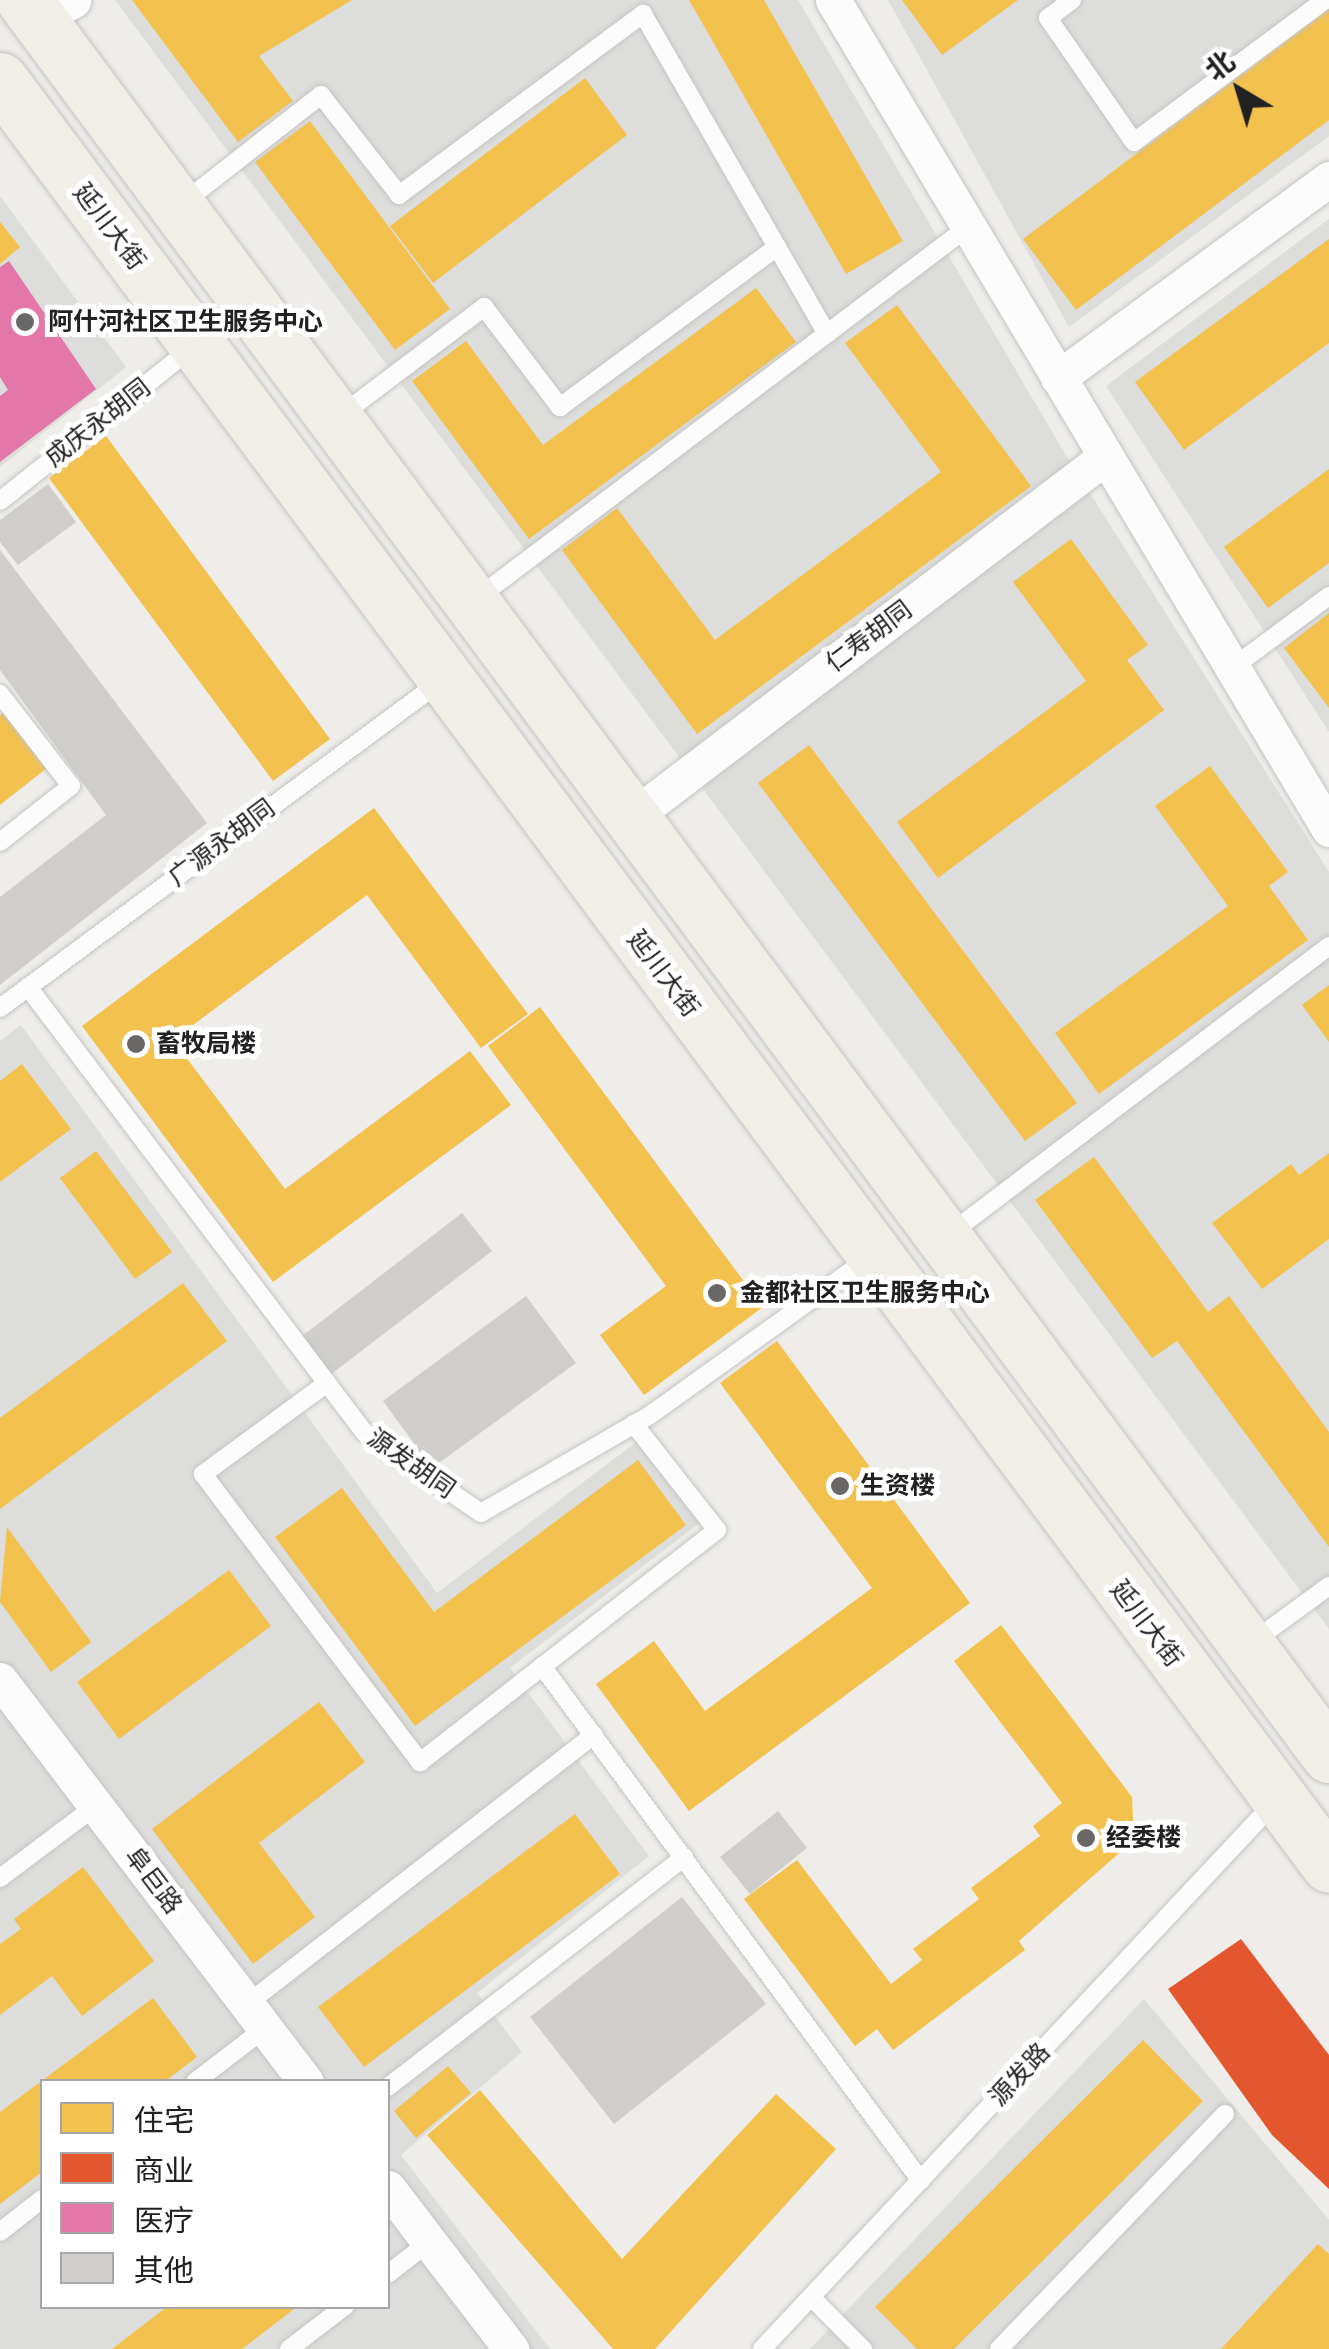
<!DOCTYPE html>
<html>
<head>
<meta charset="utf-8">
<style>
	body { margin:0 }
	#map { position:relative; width:1329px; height:2349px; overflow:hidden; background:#eeedea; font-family:Roboto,"Noto Sans SC",sans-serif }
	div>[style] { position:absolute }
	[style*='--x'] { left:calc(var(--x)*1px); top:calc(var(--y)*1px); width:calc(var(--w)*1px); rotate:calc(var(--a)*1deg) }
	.residential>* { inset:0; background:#dddddb }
	.homes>* { inset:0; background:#f2c14e }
	.shops>* { inset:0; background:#e4572e }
	.health>* { inset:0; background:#e377a8 }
	.building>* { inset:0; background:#cfcecb }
	.roads { filter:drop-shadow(0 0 2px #c4c4c2) drop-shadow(0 0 2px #c4c4c2) }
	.service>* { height:18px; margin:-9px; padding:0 9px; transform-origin:9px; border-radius:9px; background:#fcfcfc }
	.minor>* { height:35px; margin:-17.5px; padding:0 17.5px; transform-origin:17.5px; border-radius:17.5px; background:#fcfcfc }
	.primary>* { height:55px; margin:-27.5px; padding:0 27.5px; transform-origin:27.5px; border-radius:27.5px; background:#f1ede7 }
	.dots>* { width:28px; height:28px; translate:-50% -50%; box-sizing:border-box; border:5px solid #fff; border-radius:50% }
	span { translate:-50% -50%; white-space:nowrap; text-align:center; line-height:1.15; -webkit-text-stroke:10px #fff; paint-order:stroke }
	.street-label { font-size:25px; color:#212121 }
	.poi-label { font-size:25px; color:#212121; font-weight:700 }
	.left { translate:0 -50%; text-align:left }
	.legend { position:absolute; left:40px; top:2079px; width:350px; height:230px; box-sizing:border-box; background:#fff; border:2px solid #a6a6a6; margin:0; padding:12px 18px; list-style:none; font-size:30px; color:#212121 }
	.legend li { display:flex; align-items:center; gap:20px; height:50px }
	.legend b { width:50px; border:2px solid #a6a6a6 }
	.north { position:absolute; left:1189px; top:40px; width:100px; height:100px; -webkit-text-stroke:8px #fff; paint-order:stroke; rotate:322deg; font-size:28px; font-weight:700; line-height:40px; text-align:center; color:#212121 }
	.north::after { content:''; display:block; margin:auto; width:35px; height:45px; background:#212121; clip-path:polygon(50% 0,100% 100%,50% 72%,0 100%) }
</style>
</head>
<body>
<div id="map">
	<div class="residential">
		<i style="clip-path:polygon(115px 0,798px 0,1064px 452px,1329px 872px,1329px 1629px)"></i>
		<i style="clip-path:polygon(888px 0,1329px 0,1329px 136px,1069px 327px)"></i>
		<i style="clip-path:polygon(0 196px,126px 367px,0 467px)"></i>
		<i style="clip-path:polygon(1329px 219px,1329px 732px,1106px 386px)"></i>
		<i style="clip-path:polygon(evenodd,21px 1025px,437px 1593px,643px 1437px,706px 1518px,510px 1668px,649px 1856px,477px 1993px,522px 2052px,401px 2155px,550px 2349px,0 2349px,0 1041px,21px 1025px,42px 2082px,388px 2082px,388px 2306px,42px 2306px,42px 2082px)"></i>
		<i style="clip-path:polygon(1144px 1999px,1329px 2220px,1329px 2349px,810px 2349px)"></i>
	</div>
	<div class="homes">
		<i style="clip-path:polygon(132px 0,352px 0,259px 56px,293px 101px,238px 142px)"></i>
		<i style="clip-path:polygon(689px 0,764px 0,903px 241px,846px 274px)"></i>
		<i style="clip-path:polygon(902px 0,1018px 0,942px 55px)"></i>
		<i style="clip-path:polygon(1329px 9px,1329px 120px,1076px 310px,1023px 239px)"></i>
		<i style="clip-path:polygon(585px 78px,627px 135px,433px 283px,390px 226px)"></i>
		<i style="clip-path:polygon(310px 121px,450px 309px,395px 350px,255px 162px)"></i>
		<i style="clip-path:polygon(0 222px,20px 247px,0 264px)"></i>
		<i style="clip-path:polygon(1329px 239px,1329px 343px,1184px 450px,1135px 382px)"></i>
		<i style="clip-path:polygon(756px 288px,796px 342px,529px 539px,412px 381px,466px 341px,543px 445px)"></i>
		<i style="clip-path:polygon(897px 305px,1031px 486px,697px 734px,562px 550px,617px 508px,715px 640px,941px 472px,845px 343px)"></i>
		<i style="clip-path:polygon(106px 436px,330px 739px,273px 781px,49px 478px)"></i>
		<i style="clip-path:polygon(1329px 469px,1329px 563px,1268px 608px,1224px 547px)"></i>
		<i style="clip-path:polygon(1071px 539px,1148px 645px,1127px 660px,1164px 710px,938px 878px,897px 822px,1086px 681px,1013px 582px)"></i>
		<i style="clip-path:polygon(1329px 613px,1329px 708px,1284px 648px)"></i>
		<i style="clip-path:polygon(3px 713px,47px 768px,0 805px,0 715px)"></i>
		<i style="clip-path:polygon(809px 745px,1077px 1103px,1025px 1141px,758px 783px)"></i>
		<i style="clip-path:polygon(1210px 766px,1288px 872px,1269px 886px,1308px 940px,1099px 1094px,1055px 1033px,1228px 906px,1155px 806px)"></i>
		<i style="clip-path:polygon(374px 808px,528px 1014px,481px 1048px,367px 895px,173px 1040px,285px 1189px,470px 1051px,511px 1105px,273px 1282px,82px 1026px)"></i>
		<i style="clip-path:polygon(1329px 985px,1329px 1042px,1302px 1005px)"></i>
		<i style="clip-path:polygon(540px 1007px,763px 1307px,644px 1395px,600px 1335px,666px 1286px,488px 1046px)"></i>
		<i style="clip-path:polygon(22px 1064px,71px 1129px,0 1182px,0 1081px)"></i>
		<i style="clip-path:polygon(96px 1151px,172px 1252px,135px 1279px,60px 1178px)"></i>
		<i style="clip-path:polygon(1329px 1153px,1329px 1239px,1262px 1289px,1212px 1223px,1291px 1164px,1299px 1175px)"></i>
		<i style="clip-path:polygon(1094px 1157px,1208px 1312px,1229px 1296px,1329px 1432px,1329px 1547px,1177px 1341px,1152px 1358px,1035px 1200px)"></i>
		<i style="clip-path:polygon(183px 1283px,227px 1341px,0 1509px,0 1418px)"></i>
		<i style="clip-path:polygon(777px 1341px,970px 1603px,689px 1811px,596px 1684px,654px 1641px,705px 1711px,872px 1588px,720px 1383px)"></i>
		<i style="clip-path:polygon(638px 1460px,686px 1525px,415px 1726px,275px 1537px,342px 1488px,434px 1612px)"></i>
		<i style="clip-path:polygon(7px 1527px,91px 1642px,51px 1672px,0 1602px)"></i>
		<i style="clip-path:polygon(229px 1570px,271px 1626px,119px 1739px,77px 1682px)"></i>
		<i style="clip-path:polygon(1001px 1625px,1132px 1797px,1134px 1840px,1019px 1941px,1025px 1950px,893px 2050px,877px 2029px,855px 2046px,744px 1899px,797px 1860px,891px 1984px,922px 1960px,913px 1949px,979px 1899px,971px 1888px,1040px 1836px,1033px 1826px,1062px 1803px,954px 1661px)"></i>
		<i style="clip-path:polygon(319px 1702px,365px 1762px,259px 1843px,315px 1917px,253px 1964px,152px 1829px)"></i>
		<i style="clip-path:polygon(575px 1814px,620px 1874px,364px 2067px,318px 2007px)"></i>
		<i style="clip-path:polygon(83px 1867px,154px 1961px,82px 2016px,52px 1976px,0 2015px,0 1944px,21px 1929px,14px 1919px)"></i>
		<i style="clip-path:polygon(153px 1998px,197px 2057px,164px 2082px,42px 2082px,42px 2172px,0 2204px,0 2112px)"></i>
		<i style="clip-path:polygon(1143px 2040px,1203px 2101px,954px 2349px,917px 2349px,875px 2307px)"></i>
		<i style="clip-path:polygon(448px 2066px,471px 2093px,416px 2138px,394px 2111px)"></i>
		<i style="clip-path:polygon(480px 2090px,622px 2259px,776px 2094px,836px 2149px,655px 2349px,613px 2349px,427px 2135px)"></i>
		<i style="clip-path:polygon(1318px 2244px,1329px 2254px,1329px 2349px,1221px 2349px)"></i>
		<i style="clip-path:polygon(168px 2306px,298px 2306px,242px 2349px,112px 2349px)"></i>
	</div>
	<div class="shops">
		<i style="clip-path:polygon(1241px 1939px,1329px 2055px,1329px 2189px,1272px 2135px,1168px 1989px)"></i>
	</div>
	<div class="health">
		<i style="clip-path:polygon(9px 261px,96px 389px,0 462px,0 396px,8px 390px,0 377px,0 267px)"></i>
	</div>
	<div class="building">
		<i style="clip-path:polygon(48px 484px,76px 522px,18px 565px,0 542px,0 520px)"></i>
		<i style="clip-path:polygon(0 550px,207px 823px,0 985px,0 897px,106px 815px,0 670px)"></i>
		<i style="clip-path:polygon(462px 1213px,492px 1251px,330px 1375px,301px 1337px)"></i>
		<i style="clip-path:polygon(526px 1296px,576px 1363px,432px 1468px,383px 1401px)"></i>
		<i style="clip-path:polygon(778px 1811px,807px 1848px,750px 1894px,720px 1857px)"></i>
		<i style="clip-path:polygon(682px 1897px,766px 2004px,614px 2124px,530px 2017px)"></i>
	</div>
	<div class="roads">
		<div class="service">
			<i style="--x:1072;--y:0;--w:30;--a:143"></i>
			<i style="--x:1048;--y:18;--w:151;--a:55.3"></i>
			<i style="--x:1134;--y:142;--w:238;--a:-36.6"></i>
			<i style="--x:184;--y:202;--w:174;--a:-38"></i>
			<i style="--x:321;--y:95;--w:127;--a:52"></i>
			<i style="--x:399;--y:195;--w:304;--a:-36.6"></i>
			<i style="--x:643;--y:14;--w:369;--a:60.1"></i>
			<i style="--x:340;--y:416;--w:181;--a:-37.1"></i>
			<i style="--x:484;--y:307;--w:126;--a:52.8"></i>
			<i style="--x:560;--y:407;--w:270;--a:-36.4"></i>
			<i style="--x:0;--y:501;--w:246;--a:-38.6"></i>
			<i style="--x:476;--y:599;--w:617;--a:-37.09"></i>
			<i style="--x:1232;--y:668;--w:121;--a:-36.6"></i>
			<i style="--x:0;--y:694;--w:116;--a:52.3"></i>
			<i style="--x:71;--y:786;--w:90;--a:141.7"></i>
			<i style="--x:28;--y:987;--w:558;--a:52.95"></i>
			<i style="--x:364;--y:1432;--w:142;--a:34.7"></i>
			<i style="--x:481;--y:1513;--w:195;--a:-30.1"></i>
			<i style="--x:650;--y:1415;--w:269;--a:-35.6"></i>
			<i style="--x:0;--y:1008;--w:548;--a:-36.54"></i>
			<i style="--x:947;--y:1236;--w:480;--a:-37.2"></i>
			<i style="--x:327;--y:1383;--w:154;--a:143.7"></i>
			<i style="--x:203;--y:1474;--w:361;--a:53"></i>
			<i style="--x:420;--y:1762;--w:377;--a:-38"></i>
			<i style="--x:717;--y:1530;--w:135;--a:-128.1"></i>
			<i style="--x:1251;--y:1643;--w:97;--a:-36.2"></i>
			<i style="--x:542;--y:1666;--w:639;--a:53.65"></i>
			<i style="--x:0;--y:1878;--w:120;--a:-36.9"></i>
			<i style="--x:247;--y:2004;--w:439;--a:-37.8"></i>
			<i style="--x:195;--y:2082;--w:88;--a:-37.6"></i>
			<i style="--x:388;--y:2087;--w:375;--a:-37.8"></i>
			<i style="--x:0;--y:2232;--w:53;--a:-38.2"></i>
			<i style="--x:388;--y:2274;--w:52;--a:-38"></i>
			<i style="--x:811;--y:2297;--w:74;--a:45"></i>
			<i style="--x:289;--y:2349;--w:71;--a:-37.5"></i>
			<i style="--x:762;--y:2349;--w:750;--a:-46.84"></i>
			<i style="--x:999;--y:2349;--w:326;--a:-46.1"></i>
		</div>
		<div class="minor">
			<i style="--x:833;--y:0;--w:966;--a:59.11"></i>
			<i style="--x:38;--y:19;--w:40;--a:-28"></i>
			<i style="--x:1058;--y:378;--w:336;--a:-36.3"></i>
			<i style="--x:632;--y:817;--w:594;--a:-37.27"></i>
			<i style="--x:0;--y:1680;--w:505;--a:52.72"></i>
			<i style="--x:388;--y:2188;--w:203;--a:52.6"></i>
		</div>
		<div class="primary">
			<i style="--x:24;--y:0;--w:2187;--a:53.37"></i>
			<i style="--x:0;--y:80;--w:2225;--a:53.33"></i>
		</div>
	</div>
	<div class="dots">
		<i style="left:25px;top:322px;background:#696867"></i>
		<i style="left:136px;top:1044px;background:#696867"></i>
		<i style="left:717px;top:1293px;background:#696867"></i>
		<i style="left:840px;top:1486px;background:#696867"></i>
		<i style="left:1086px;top:1838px;background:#696867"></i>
	</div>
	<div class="street-label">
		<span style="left:109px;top:227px;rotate:53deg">延川大街</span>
		<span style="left:98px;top:423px;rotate:-38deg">成庆永胡同</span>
		<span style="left:869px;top:637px;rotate:-37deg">仁寿胡同</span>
		<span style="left:222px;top:843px;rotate:-37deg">广源永胡同</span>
		<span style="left:663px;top:974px;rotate:53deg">延川大街</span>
		<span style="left:411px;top:1464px;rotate:35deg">源发胡同</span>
		<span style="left:1146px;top:1624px;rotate:53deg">延川大街</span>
		<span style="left:153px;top:1881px;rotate:53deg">阜巨路</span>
		<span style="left:1020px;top:2075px;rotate:-47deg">源发路</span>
	</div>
	<div class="poi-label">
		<span class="left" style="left:48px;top:322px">阿什河社区卫生服务中心</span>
		<span class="left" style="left:156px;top:1044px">畜牧局楼</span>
		<span class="left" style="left:740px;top:1293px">金都社区卫生服务中心</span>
		<span class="left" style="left:860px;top:1486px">生资楼</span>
		<span class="left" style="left:1106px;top:1838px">经委楼</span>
	</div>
	<ul class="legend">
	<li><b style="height:28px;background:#f2c14e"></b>住宅</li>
	<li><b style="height:28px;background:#e4572e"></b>商业</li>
	<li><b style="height:28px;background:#e377a8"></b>医疗</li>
	<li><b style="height:28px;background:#cfcecb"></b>其他</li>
	</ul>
	<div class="north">北</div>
</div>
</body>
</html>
